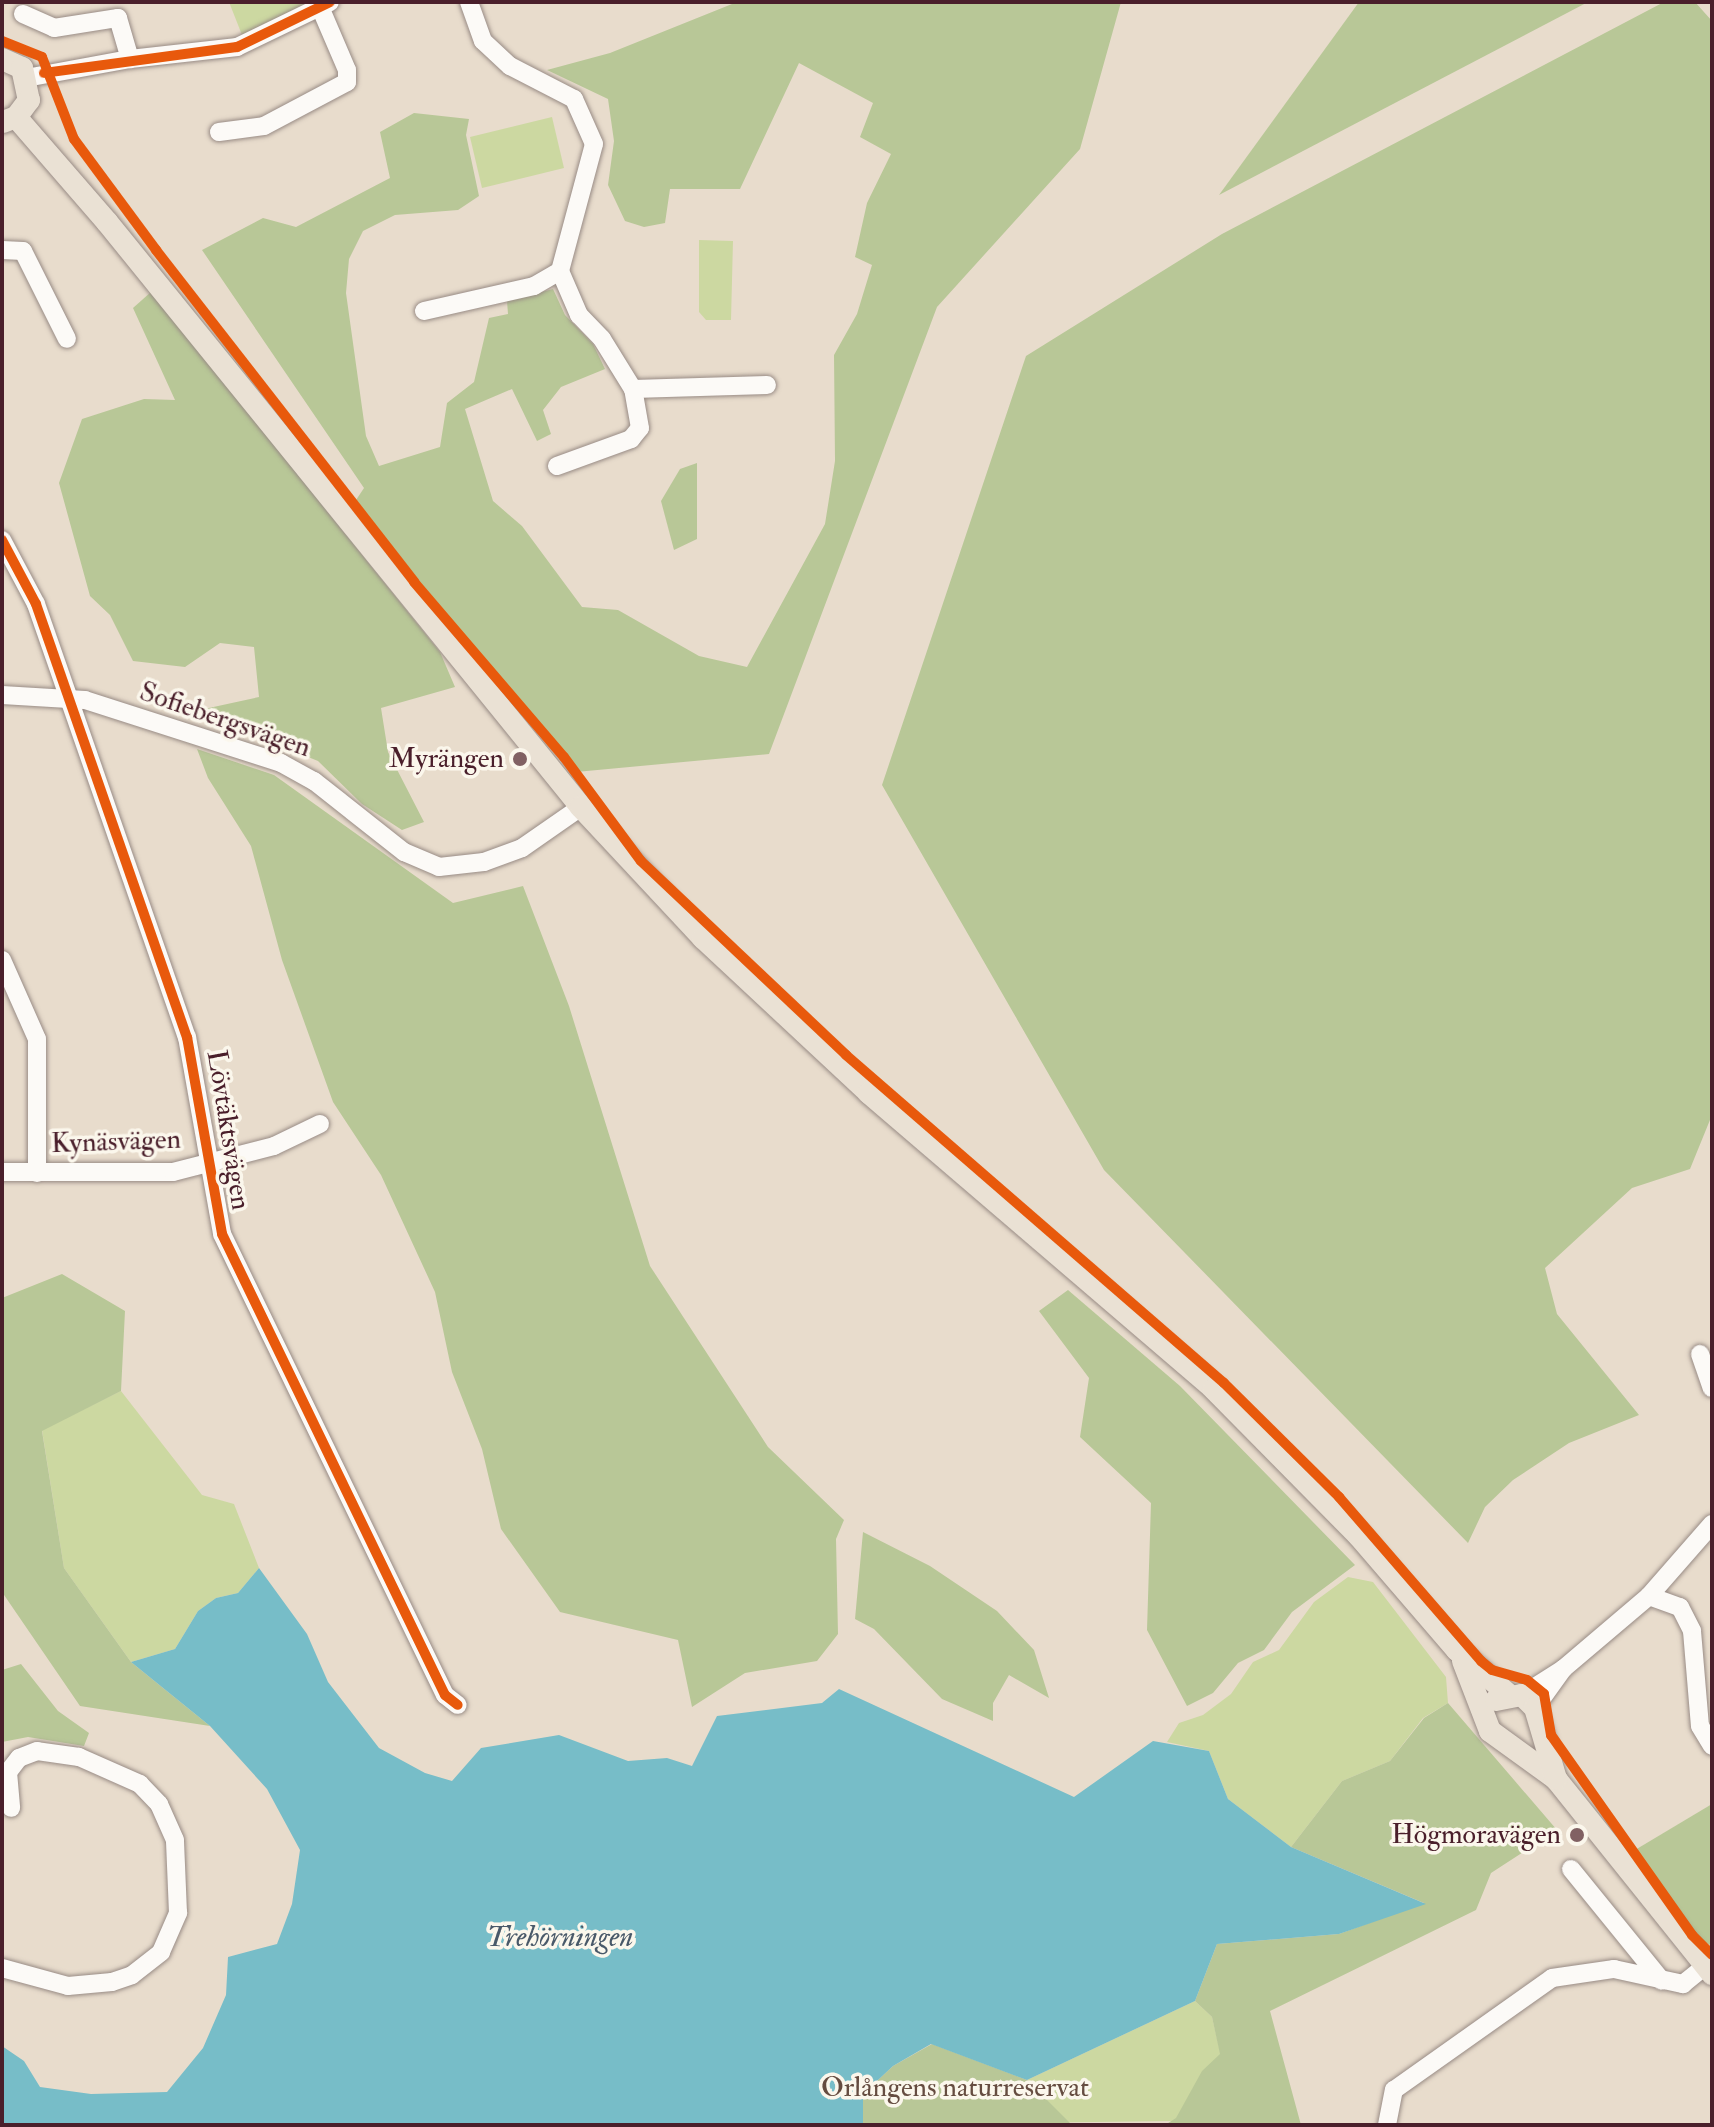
<!DOCTYPE html>
<html>
<head>
<meta charset="utf-8">
<style>
	body { margin:0 }
	#map { position:relative; width:1714px; height:2127px; overflow:hidden; background:#e8dccc; font-family:"IM FELL Double Pica",serif }
	div>[style] { position:absolute }
	[style*='--x'] { left:calc(var(--x)*1px); top:calc(var(--y)*1px); width:calc(var(--w)*1px); rotate:calc(var(--a)*1deg) }
	.green>* { inset:0; background:#ccd8a1 }
	.forest>* { inset:0; background:#b8c797 }
	.water>* { inset:0; background:#77bdc8 }
	.roads { filter:drop-shadow(0 0 2px #988b85) drop-shadow(0 0 2px #988b85) }
	.minor>* { height:18px; margin:-9px; padding:0 9px; transform-origin:9px; border-radius:9px; background:#fcfaf7 }
	.major>* { height:22px; margin:-11px; padding:0 11px; transform-origin:11px; border-radius:11px; background:#eae1d4 }
	.cycleway>* { height:10px; margin:-5px; padding:0 5px; transform-origin:5px; border-radius:5px; background:#e8590c }
	.dots>* { width:22px; height:22px; translate:-50% -50%; box-sizing:border-box; border:4px solid #fbf7ec; border-radius:50% }
	span { translate:-50% -50%; white-space:nowrap; text-align:center; line-height:1.15; -webkit-text-stroke:7px #fbf7ec; paint-order:stroke }
	.street-label { font-size:28px; color:#4a1f2b }
	.poi-label { font-size:28px; color:#4a1f2b }
	.right { translate:-100% -50%; text-align:right }
	.park-label { font-size:28px; color:#654c40 }
	.water-label { font-size:30px; color:#495969; font-style:italic }
	.frame { position:absolute; inset:0; border:4px solid #4a1f2b; pointer-events:none }
</style>
</head>
<body>
<div id="map">
	<div class="green">
		<i style="clip-path:polygon(229px 2px,311px 2px,242px 35px)"></i>
		<i style="clip-path:polygon(552px 117px,564px 168px,482px 188px,470px 137px)"></i>
		<i style="clip-path:polygon(699px 240px,733px 241px,731px 320px,706px 320px,699px 312px)"></i>
		<i style="clip-path:polygon(121px 1391px,202px 1495px,234px 1504px,259px 1568px,238px 1593px,216px 1598px,198px 1611px,175px 1649px,131px 1662px,64px 1568px,42px 1430px)"></i>
		<i style="clip-path:polygon(1348px 1577px,1373px 1582px,1446px 1677px,1448px 1703px,1423px 1718px,1390px 1761px,1342px 1781px,1291px 1847px,1228px 1799px,1209px 1751px,1167px 1742px,1179px 1723px,1203px 1715px,1231px 1694px,1253px 1662px,1279px 1650px,1314px 1602px)"></i>
		<i style="clip-path:polygon(1195px 1965px,1257px 2125px,1172px 2121px,853px 2125px,1046px 2106px,1059px 2115px,1027px 2080px,1195px 2001px,1212px 2017px,1219px 2047px,1223px 2041px)"></i>
	</div>
	<div class="forest">
		<i style="clip-path:polygon(737px 2px,1121px 2px,1080px 149px,937px 307px,769px 754px,576px 772px,414px 582px,354px 503px,364px 488px,202px 250px,263px 218px,296px 227px,390px 178px,380px 132px,414px 113px,469px 119px,466px 135px,479px 196px,458px 210px,395px 215px,363px 231px,349px 259px,346px 293px,366px 436px,379px 466px,440px 447px,447px 403px,474px 382px,489px 318px,508px 314px,507px 301px,553px 289px,565px 315px,593px 344px,605px 369px,561px 387px,543px 410px,551px 434px,537px 441px,512px 389px,465px 409px,493px 501px,522px 526px,582px 607px,618px 610px,699px 656px,747px 667px,825px 524px,835px 461px,834px 355px,857px 314px,872px 265px,855px 257px,867px 203px,891px 154px,860px 137px,873px 103px,799px 63px,740px 189px,670px 189px,665px 223px,644px 227px,625px 221px,608px 185px,614px 141px,608px 99px,547px 70px,610px 53px)"></i>
		<i style="clip-path:polygon(1359px 2px,1588px 2px,1219px 195px)"></i>
		<i style="clip-path:polygon(1664px 2px,1695px 2px,1712px 21px,1712px 1115px,1690px 1169px,1632px 1188px,1545px 1268px,1557px 1314px,1639px 1415px,1569px 1443px,1513px 1480px,1485px 1507px,1468px 1543px,1104px 1170px,882px 785px,1026px 356px,1222px 234px)"></i>
		<i style="clip-path:polygon(151px 292px,440px 652px,455px 687px,381px 708px,388px 752px,424px 822px,402px 830px,362px 804px,318px 761px,195px 711px,259px 697px,254px 647px,220px 643px,185px 667px,133px 661px,110px 615px,90px 596px,59px 483px,82px 419px,144px 399px,175px 400px,133px 308px)"></i>
		<i style="clip-path:polygon(697px 463px,697px 539px,674px 550px,661px 501px,680px 469px)"></i>
		<i style="clip-path:polygon(197px 749px,274px 775px,453px 903px,523px 886px,569px 1006px,650px 1266px,768px 1447px,844px 1520px,836px 1539px,838px 1634px,817px 1661px,745px 1673px,692px 1707px,678px 1640px,560px 1612px,501px 1529px,482px 1449px,452px 1372px,435px 1292px,381px 1175px,333px 1102px,282px 960px,251px 846px,208px 778px)"></i>
		<i style="clip-path:polygon(62px 1274px,125px 1311px,121px 1391px,42px 1431px,64px 1568px,131px 1662px,210px 1726px,80px 1706px,2px 1592px,2px 1298px)"></i>
		<i style="clip-path:polygon(1068px 1290px,1180px 1386px,1355px 1565px,1292px 1612px,1264px 1650px,1238px 1663px,1213px 1693px,1187px 1706px,1147px 1630px,1151px 1503px,1080px 1437px,1089px 1378px,1039px 1311px)"></i>
		<i style="clip-path:polygon(863px 1532px,930px 1566px,997px 1611px,1034px 1650px,1049px 1698px,1009px 1675px,993px 1703px,993px 1721px,942px 1699px,874px 1629px,855px 1619px)"></i>
		<i style="clip-path:polygon(21px 1664px,58px 1711px,89px 1733px,84px 1746px,28px 1737px,2px 1742px,2px 1670px)"></i>
		<i style="clip-path:polygon(1448px 1703px,1557px 1830px,1491px 1873px,1476px 1910px,1270px 2011px,1301px 2125px,1165px 2125px,1176px 2118px,1202px 2071px,1220px 2054px,1212px 2017px,1195px 2001px,1217px 1944px,1339px 1934px,1424px 1903px,1291px 1847px,1342px 1781px,1390px 1761px,1424px 1718px)"></i>
		<i style="clip-path:polygon(1712px 1804px,1712px 1946px,1692px 1935px,1635px 1850px)"></i>
		<i style="clip-path:polygon(932px 2044px,1027px 2080px,1072px 2125px,863px 2125px,863px 2094px,893px 2066px)"></i>
	</div>
	<div class="water">
		<i style="clip-path:polygon(259px 1568px,307px 1634px,328px 1682px,379px 1748px,425px 1773px,452px 1781px,481px 1748px,559px 1735px,628px 1761px,667px 1758px,692px 1766px,717px 1716px,822px 1703px,839px 1689px,1074px 1797px,1153px 1741px,1209px 1751px,1228px 1799px,1291px 1847px,1426px 1904px,1339px 1934px,1217px 1944px,1195px 2001px,1027px 2080px,931px 2044px,893px 2066px,863px 2094px,863px 2125px,2px 2125px,2px 2046px,24px 2061px,40px 2087px,91px 2094px,167px 2092px,203px 2048px,226px 1995px,228px 1957px,277px 1944px,292px 1904px,300px 1850px,267px 1789px,210px 1726px,131px 1662px,175px 1649px,198px 1611px,216px 1598px,238px 1593px)"></i>
	</div>
	<div class="roads">
		<div class="minor">
			<i style="--x:469;--y:2;--w:41;--a:70.3"></i>
			<i style="--x:483;--y:41;--w:37;--a:43"></i>
			<i style="--x:510;--y:66;--w:72;--a:27.3"></i>
			<i style="--x:574;--y:99;--w:49;--a:66"></i>
			<i style="--x:594;--y:144;--w:131;--a:105"></i>
			<i style="--x:560;--y:271;--w:48;--a:66.6"></i>
			<i style="--x:579;--y:315;--w:33;--a:46"></i>
			<i style="--x:602;--y:339;--w:59;--a:58.2"></i>
			<i style="--x:633;--y:389;--w:134;--a:-1.7"></i>
			<i style="--x:23;--y:14;--w:34;--a:24"></i>
			<i style="--x:54;--y:28;--w:65;--a:-8.9"></i>
			<i style="--x:118;--y:18;--w:43;--a:73.7"></i>
			<i style="--x:26;--y:78;--w:106;--a:-10.4"></i>
			<i style="--x:130;--y:59;--w:108;--a:-6.4"></i>
			<i style="--x:237;--y:47;--w:103;--a:-25.8"></i>
			<i style="--x:219;--y:132;--w:45;--a:-7.6"></i>
			<i style="--x:264;--y:126;--w:94;--a:-27.9"></i>
			<i style="--x:347;--y:82;--w:12;--a:-90"></i>
			<i style="--x:347;--y:70;--w:69;--a:-113.2"></i>
			<i style="--x:2;--y:250;--w:21;--a:3"></i>
			<i style="--x:23;--y:251;--w:98;--a:63.4"></i>
			<i style="--x:424;--y:311;--w:113;--a:-12.8"></i>
			<i style="--x:534;--y:286;--w:30;--a:-30"></i>
			<i style="--x:557;--y:466;--w:79;--a:-20"></i>
			<i style="--x:631;--y:439;--w:14;--a:-51"></i>
			<i style="--x:640;--y:428;--w:40;--a:-100"></i>
			<i style="--x:2;--y:540;--w:72;--a:62"></i>
			<i style="--x:36;--y:604;--w:459;--a:70.8"></i>
			<i style="--x:187;--y:1037;--w:200;--a:79.9"></i>
			<i style="--x:222;--y:1234;--w:512;--a:64.19"></i>
			<i style="--x:445;--y:1695;--w:16;--a:38"></i>
			<i style="--x:2;--y:695;--w:83;--a:3.4"></i>
			<i style="--x:85;--y:700;--w:206;--a:17.8"></i>
			<i style="--x:281;--y:763;--w:38;--a:29"></i>
			<i style="--x:314;--y:781;--w:115;--a:38.3"></i>
			<i style="--x:404;--y:852;--w:38;--a:23"></i>
			<i style="--x:439;--y:867;--w:45;--a:-6.3"></i>
			<i style="--x:484;--y:862;--w:40;--a:-20.2"></i>
			<i style="--x:522;--y:848;--w:72;--a:-34.8"></i>
			<i style="--x:2;--y:960;--w:86;--a:66.1"></i>
			<i style="--x:37;--y:1039;--w:134;--a:90"></i>
			<i style="--x:2;--y:1172;--w:171;--a:0"></i>
			<i style="--x:173;--y:1172;--w:104;--a:-14.4"></i>
			<i style="--x:274;--y:1146;--w:51;--a:-25.6"></i>
			<i style="--x:1700;--y:1354;--w:36;--a:71"></i>
			<i style="--x:1649;--y:1596;--w:33;--a:20"></i>
			<i style="--x:1680;--y:1607;--w:27;--a:63"></i>
			<i style="--x:1692;--y:1631;--w:95;--a:85.2"></i>
			<i style="--x:1700;--y:1726;--w:23;--a:59"></i>
			<i style="--x:1563;--y:1669;--w:113;--a:-40.3"></i>
			<i style="--x:1649;--y:1596;--w:96;--a:-48.8"></i>
			<i style="--x:1522;--y:1695;--w:49;--a:-32.4"></i>
			<i style="--x:1563;--y:1669;--w:48;--a:125.7"></i>
			<i style="--x:1571;--y:1869;--w:144;--a:50.9"></i>
			<i style="--x:2;--y:1968;--w:68;--a:15.3"></i>
			<i style="--x:68;--y:1986;--w:44;--a:-5.2"></i>
			<i style="--x:112;--y:1982;--w:21;--a:-19"></i>
			<i style="--x:132;--y:1975;--w:37;--a:-38"></i>
			<i style="--x:161;--y:1952;--w:43;--a:-66.4"></i>
			<i style="--x:178;--y:1913;--w:73;--a:-92.4"></i>
			<i style="--x:175;--y:1840;--w:39;--a:-114"></i>
			<i style="--x:159;--y:1804;--w:28;--a:-134"></i>
			<i style="--x:140;--y:1784;--w:67;--a:-156.1"></i>
			<i style="--x:79;--y:1757;--w:42;--a:-171.9"></i>
			<i style="--x:37;--y:1751;--w:19;--a:159"></i>
			<i style="--x:19;--y:1758;--w:18;--a:128"></i>
			<i style="--x:8;--y:1772;--w:36;--a:85"></i>
			<i style="--x:1387;--y:2125;--w:36;--a:-79"></i>
			<i style="--x:1394;--y:2090;--w:194;--a:-35.3"></i>
			<i style="--x:1552;--y:1978;--w:63;--a:-8.3"></i>
			<i style="--x:1614;--y:1969;--w:71;--a:12.3"></i>
			<i style="--x:1683;--y:1984;--w:28;--a:-39"></i>
		</div>
		<div class="major">
			<i style="--x:2;--y:59;--w:22;--a:24"></i>
			<i style="--x:22;--y:68;--w:33;--a:78"></i>
			<i style="--x:29;--y:100;--w:21;--a:127"></i>
			<i style="--x:16;--y:117;--w:14;--a:159"></i>
			<i style="--x:16;--y:117;--w:139;--a:49.1"></i>
			<i style="--x:107;--y:222;--w:753;--a:50.98"></i>
			<i style="--x:581;--y:807;--w:179;--a:47"></i>
			<i style="--x:703;--y:938;--w:227;--a:43"></i>
			<i style="--x:869;--y:1093;--w:455;--a:40.6"></i>
			<i style="--x:1214;--y:1389;--w:206;--a:45.4"></i>
			<i style="--x:1359;--y:1536;--w:150;--a:49.3"></i>
			<i style="--x:1457;--y:1650;--w:67;--a:40.8"></i>
			<i style="--x:1463;--y:1661;--w:75;--a:68.9"></i>
			<i style="--x:1490;--y:1731;--w:82;--a:36"></i>
			<i style="--x:1556;--y:1779;--w:250;--a:51.3"></i>
			<i style="--x:1496;--y:1700;--w:26;--a:-11"></i>
			<i style="--x:1522;--y:1695;--w:18;--a:45"></i>
			<i style="--x:1535;--y:1708;--w:74;--a:73.5"></i>
		</div>
	</div>
	<div class="cycleway">
		<i style="--x:2;--y:41;--w:43;--a:21.8"></i>
		<i style="--x:42;--y:57;--w:88;--a:68.7"></i>
		<i style="--x:74;--y:139;--w:138;--a:53.5"></i>
		<i style="--x:156;--y:250;--w:420;--a:52.1"></i>
		<i style="--x:414;--y:582;--w:230;--a:49.4"></i>
		<i style="--x:564;--y:757;--w:129;--a:53.5"></i>
		<i style="--x:641;--y:861;--w:282;--a:43.4"></i>
		<i style="--x:846;--y:1055;--w:500;--a:40.95"></i>
		<i style="--x:1224;--y:1383;--w:162;--a:44.7"></i>
		<i style="--x:1339;--y:1497;--w:217;--a:49.1"></i>
		<i style="--x:1481;--y:1661;--w:14;--a:39"></i>
		<i style="--x:1492;--y:1670;--w:36;--a:16"></i>
		<i style="--x:1527;--y:1680;--w:22;--a:39"></i>
		<i style="--x:1544;--y:1694;--w:42;--a:80.3"></i>
		<i style="--x:1551;--y:1735;--w:245;--a:54.8"></i>
		<i style="--x:1692;--y:1935;--w:28;--a:45"></i>
		<i style="--x:44;--y:73;--w:195;--a:-7.7"></i>
		<i style="--x:237;--y:47;--w:103;--a:-25.8"></i>
		<i style="--x:2;--y:540;--w:72;--a:62"></i>
		<i style="--x:36;--y:604;--w:459;--a:70.8"></i>
		<i style="--x:187;--y:1037;--w:200;--a:79.9"></i>
		<i style="--x:222;--y:1234;--w:512;--a:64.19"></i>
		<i style="--x:445;--y:1695;--w:16;--a:38"></i>
	</div>
	<div class="dots">
		<i style="left:520px;top:759px;background:#816163"></i>
		<i style="left:1577px;top:1835px;background:#816163"></i>
	</div>
	<div class="street-label">
		<span style="left:225px;top:720px;rotate:19deg">Sofiebergsvägen</span>
		<span style="left:228px;top:1130px;rotate:81deg">Lövtäktsvägen</span>
		<span style="left:116px;top:1142px;rotate:-2deg">Kynäsvägen</span>
	</div>
	<div class="poi-label">
		<span class="right" style="left:504px;top:759px">Myrängen</span>
		<span class="right" style="left:1561px;top:1835px">Högmoravägen</span>
	</div>
	<div class="park-label">
		<span style="left:955px;top:2088px">Orlångens naturreservat</span>
	</div>
	<div class="water-label">
		<span style="left:560px;top:1937px">Trehörningen</span>
	</div>
	<div class="frame"></div>
</div>
</body>
</html>
